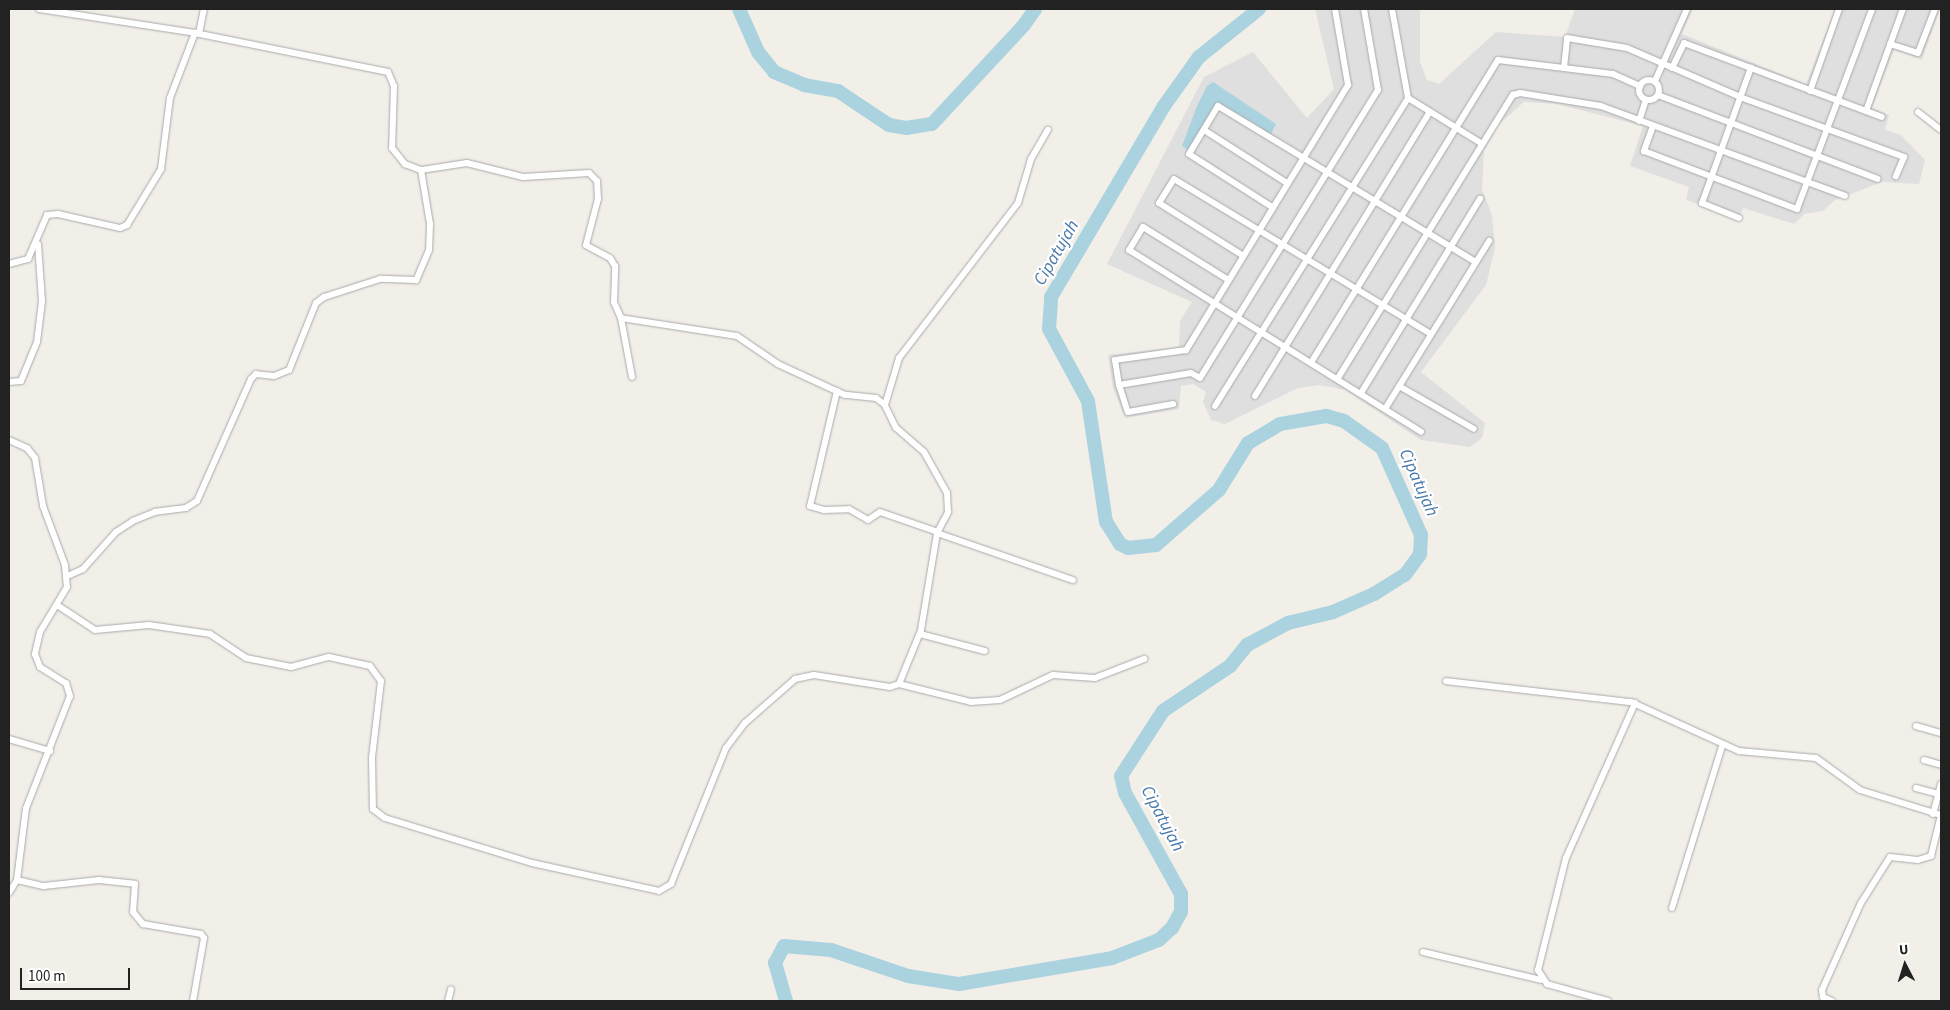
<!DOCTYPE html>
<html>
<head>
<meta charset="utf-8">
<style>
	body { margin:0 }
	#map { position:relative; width:1950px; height:1010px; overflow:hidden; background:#f2efe9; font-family:"Source Sans 3",sans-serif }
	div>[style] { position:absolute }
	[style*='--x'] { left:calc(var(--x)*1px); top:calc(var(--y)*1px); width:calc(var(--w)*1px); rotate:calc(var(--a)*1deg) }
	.residential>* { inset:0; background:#e0dfdf }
	.water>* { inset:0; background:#aad3df }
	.river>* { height:14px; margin:-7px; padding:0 7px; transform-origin:7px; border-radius:7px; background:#aad3df }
	.roads { filter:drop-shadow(0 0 1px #a9a9a9) drop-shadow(0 0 1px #a9a9a9) }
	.minor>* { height:6px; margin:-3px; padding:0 3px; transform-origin:3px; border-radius:3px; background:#fff }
	.minor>.ring { margin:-3px; padding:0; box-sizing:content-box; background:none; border:6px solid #fff; border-radius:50% }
	span { translate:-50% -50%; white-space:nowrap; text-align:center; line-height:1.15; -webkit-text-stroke:4.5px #fff; paint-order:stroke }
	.water-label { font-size:18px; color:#4a7aab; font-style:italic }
	.frame { position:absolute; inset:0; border:10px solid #222; pointer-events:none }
	.north { position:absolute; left:1880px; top:940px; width:50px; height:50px; -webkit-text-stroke:4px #fff; paint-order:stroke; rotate:355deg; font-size:14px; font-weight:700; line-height:20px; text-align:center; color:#222 }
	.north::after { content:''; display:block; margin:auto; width:18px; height:22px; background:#222; clip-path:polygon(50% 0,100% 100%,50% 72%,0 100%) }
	.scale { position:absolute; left:20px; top:968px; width:110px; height:22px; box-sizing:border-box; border:2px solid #222; border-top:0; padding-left:6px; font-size:15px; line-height:18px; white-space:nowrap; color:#222; -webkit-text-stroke:4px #fff; paint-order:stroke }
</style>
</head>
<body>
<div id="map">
	<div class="residential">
		<i style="clip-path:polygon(1315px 9px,1420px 9px,1420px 62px,1427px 80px,1439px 84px,1496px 32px,1565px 37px,1575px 9px,1693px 9px,1682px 34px,1806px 84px,1835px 9px,1940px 9px,1922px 60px,1894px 50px,1872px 108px,1889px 115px,1885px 130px,1901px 135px,1925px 160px,1919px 184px,1882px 182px,1835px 200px,1823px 211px,1804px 214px,1794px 224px,1743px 208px,1739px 219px,1686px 200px,1689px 187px,1630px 166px,1643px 126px,1557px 104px,1524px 102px,1499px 124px,1484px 151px,1482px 189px,1492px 215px,1495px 248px,1486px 285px,1421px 372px,1485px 423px,1482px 438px,1470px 447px,1421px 440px,1345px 390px,1320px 385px,1298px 388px,1225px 424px,1211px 420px,1203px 402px,1206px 392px,1193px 384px,1181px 386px,1179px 409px,1125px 418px,1113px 388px,1108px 355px,1179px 347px,1180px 321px,1192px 302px,1107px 264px,1204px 77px,1253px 52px,1307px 118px,1334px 89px)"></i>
	</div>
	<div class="water">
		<i style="clip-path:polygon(1213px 82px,1276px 124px,1271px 134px,1218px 102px,1188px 150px,1182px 146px,1197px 106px,1207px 86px)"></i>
	</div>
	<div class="river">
		<i style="--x:739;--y:9;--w:47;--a:66.2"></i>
		<i style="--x:758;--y:52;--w:26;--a:51"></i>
		<i style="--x:774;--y:72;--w:33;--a:23"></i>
		<i style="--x:804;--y:85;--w:35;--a:10"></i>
		<i style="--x:838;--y:91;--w:61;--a:33.7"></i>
		<i style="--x:889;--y:125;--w:17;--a:10"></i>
		<i style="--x:906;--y:128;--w:26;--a:-9"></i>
		<i style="--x:932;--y:124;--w:135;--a:-47.1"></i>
		<i style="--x:1024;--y:25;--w:19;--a:-55"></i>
		<i style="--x:786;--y:1001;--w:40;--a:-106"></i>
		<i style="--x:775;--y:963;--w:19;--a:-62"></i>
		<i style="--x:784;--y:946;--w:47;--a:4.9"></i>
		<i style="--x:831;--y:950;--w:81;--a:18.7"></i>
		<i style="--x:908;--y:976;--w:52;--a:8.9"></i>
		<i style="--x:959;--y:984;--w:155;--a:-9.6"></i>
		<i style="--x:1112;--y:958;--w:50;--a:-21"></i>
		<i style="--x:1159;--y:940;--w:18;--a:-43"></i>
		<i style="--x:1172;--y:928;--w:18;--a:-61"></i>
		<i style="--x:1181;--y:912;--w:18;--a:-90"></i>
		<i style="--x:1181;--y:894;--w:115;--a:-119"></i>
		<i style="--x:1125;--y:793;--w:17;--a:-103"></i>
		<i style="--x:1121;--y:776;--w:77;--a:-57.1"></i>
		<i style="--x:1163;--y:711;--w:81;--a:-33.9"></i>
		<i style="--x:1230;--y:666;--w:27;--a:-51"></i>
		<i style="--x:1247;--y:645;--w:47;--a:-28.2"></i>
		<i style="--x:1288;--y:623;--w:46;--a:-13.7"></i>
		<i style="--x:1333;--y:612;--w:45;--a:-23.7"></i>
		<i style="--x:1374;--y:594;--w:36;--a:-32"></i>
		<i style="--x:1405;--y:575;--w:26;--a:-54"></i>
		<i style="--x:1420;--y:554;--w:19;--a:-87"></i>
		<i style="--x:1421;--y:535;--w:95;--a:-114.1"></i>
		<i style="--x:1382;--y:448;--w:47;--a:-144.6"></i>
		<i style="--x:1344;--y:421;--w:19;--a:-164"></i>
		<i style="--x:1326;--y:416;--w:47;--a:170.1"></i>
		<i style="--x:1280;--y:424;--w:37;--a:149"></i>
		<i style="--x:1248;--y:443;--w:55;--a:121.7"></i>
		<i style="--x:1219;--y:490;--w:84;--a:138.9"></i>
		<i style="--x:1156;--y:545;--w:28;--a:174"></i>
		<i style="--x:1128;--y:548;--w:9;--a:-153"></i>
		<i style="--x:1120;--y:544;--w:26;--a:-122"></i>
		<i style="--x:1106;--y:522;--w:122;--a:-98.5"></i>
		<i style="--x:1088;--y:401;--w:82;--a:-118.4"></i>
		<i style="--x:1049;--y:329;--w:32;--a:-86"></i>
		<i style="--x:1051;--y:297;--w:222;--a:-59.4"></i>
		<i style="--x:1164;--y:106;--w:60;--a:-54.5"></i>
		<i style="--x:1199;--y:57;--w:77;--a:-38.7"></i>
	</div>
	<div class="roads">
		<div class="minor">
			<i style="--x:39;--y:9;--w:158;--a:8.7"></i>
			<i style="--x:195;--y:33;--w:197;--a:11.4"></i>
			<i style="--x:388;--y:72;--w:15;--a:67"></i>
			<i style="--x:394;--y:86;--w:62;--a:91.8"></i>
			<i style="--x:392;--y:148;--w:21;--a:51"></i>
			<i style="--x:405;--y:164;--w:17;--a:21"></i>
			<i style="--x:421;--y:170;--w:55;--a:80.5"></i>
			<i style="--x:430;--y:224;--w:26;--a:92"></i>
			<i style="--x:429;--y:250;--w:33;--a:113"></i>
			<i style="--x:416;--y:280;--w:36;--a:-178"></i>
			<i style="--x:380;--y:279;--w:59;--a:162.2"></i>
			<i style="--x:324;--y:297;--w:10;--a:143"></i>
			<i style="--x:316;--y:303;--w:72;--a:111.9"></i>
			<i style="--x:289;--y:370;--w:16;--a:158"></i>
			<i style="--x:274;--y:376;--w:18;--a:-174"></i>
			<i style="--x:256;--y:374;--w:7;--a:135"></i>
			<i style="--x:251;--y:379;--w:133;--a:113.9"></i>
			<i style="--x:197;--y:501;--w:13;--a:148"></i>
			<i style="--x:186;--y:508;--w:31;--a:173"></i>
			<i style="--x:155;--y:512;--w:24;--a:158"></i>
			<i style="--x:133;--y:521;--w:20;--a:147"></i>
			<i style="--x:116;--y:532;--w:50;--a:131.7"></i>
			<i style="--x:83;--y:569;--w:17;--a:156"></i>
			<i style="--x:1335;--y:9;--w:77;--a:80.3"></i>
			<i style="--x:1348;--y:85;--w:311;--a:121.4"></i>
			<i style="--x:1186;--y:350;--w:72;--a:172"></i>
			<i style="--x:1115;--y:360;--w:25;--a:81"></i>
			<i style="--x:1119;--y:385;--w:73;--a:-9.5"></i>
			<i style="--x:1191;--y:373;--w:10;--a:29"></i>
			<i style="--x:1200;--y:378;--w:339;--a:-58.3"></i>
			<i style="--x:1378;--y:90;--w:82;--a:-99.8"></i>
			<i style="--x:199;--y:34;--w:25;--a:-79"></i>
			<i style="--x:1890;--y:44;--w:29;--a:18"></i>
			<i style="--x:1918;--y:53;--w:47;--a:-68.9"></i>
			<i style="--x:1564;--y:68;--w:30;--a:-84"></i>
			<i style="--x:1567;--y:38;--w:61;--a:9.5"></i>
			<i style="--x:1627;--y:48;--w:123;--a:23.4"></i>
			<i style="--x:1740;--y:97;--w:175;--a:20.1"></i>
			<i style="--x:1904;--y:157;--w:21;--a:113"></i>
			<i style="--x:1672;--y:68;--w:28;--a:-64"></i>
			<i style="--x:1684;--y:43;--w:211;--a:20.5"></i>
			<i class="ring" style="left:1639px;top:80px;width:14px;height:14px"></i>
			<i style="--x:1655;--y:81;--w:79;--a:-66"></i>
			<i style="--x:1810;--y:91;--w:87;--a:-70.5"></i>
			<i style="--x:1658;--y:95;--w:235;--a:20.9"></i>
			<i style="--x:1408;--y:98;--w:86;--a:31.7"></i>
			<i style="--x:1866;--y:111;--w:109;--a:-70.1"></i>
			<i style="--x:1918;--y:112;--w:29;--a:38"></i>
			<i style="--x:1639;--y:121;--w:22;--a:-72"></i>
			<i style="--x:1653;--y:126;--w:27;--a:110"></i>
			<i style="--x:1644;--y:151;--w:164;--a:20.8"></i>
			<i style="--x:1797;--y:209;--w:214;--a:-69.4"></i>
			<i style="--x:1204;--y:130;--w:98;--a:32.6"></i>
			<i style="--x:1272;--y:207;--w:98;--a:-147.4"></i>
			<i style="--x:1189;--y:154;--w:56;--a:-58.9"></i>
			<i style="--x:1218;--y:106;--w:301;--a:31.2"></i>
			<i style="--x:1739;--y:218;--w:40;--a:-158"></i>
			<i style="--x:1702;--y:203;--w:144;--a:-70.1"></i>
			<i style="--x:1242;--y:255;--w:98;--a:-147.9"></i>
			<i style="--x:1159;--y:203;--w:28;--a:-58"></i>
			<i style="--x:1174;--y:179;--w:300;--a:31.1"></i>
			<i style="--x:9;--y:264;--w:20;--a:-15"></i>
			<i style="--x:28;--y:259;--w:48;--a:-66.6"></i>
			<i style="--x:47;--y:215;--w:11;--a:-5"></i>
			<i style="--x:58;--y:214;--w:64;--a:12.7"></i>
			<i style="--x:120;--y:228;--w:8;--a:-23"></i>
			<i style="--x:127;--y:225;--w:66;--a:-58.7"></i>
			<i style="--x:161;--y:169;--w:72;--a:-82.8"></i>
			<i style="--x:170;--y:98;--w:70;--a:-69"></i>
			<i style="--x:1227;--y:279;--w:99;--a:-148.2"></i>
			<i style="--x:1143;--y:227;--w:27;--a:121"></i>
			<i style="--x:1129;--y:250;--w:344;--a:31.9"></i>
			<i style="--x:621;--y:318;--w:60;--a:79.4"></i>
			<i style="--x:1312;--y:361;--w:354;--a:-58.3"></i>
			<i style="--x:1498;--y:60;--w:116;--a:6.9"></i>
			<i style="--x:1613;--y:74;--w:30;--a:24"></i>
			<i style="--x:1338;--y:378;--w:333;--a:-58.3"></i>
			<i style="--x:1513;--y:95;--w:7;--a:-16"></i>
			<i style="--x:1520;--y:93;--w:82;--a:9.1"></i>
			<i style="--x:1601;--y:106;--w:260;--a:20.2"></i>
			<i style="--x:9;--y:382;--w:12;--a:-5"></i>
			<i style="--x:21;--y:381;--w:42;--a:-67.7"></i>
			<i style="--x:37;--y:342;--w:41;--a:-83"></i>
			<i style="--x:42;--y:301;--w:57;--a:-94"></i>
			<i style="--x:1119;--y:385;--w:28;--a:72"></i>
			<i style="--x:1128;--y:412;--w:46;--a:-10.1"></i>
			<i style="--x:1399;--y:386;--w:86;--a:29.8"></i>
			<i style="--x:837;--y:391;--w:118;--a:103.2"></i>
			<i style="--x:810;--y:506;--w:15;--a:16"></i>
			<i style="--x:824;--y:510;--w:25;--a:-2"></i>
			<i style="--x:849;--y:509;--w:22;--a:30"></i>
			<i style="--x:868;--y:520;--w:14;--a:-34"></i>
			<i style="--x:880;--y:512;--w:61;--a:19"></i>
			<i style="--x:1361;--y:393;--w:228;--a:-58.5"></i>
			<i style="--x:1255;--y:396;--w:334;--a:-58.4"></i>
			<i style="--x:885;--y:405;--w:49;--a:-73.4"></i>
			<i style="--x:899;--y:358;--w:195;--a:-52.5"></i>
			<i style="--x:1018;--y:203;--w:46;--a:-73.5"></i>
			<i style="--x:1031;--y:159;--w:34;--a:-60"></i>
			<i style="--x:1215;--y:406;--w:363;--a:-57.9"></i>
			<i style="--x:1408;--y:98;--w:90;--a:-100.2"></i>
			<i style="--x:1385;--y:409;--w:198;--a:-58.2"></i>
			<i style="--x:9;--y:440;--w:20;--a:24"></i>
			<i style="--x:27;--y:448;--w:13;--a:51"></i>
			<i style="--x:35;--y:458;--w:49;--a:80.5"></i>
			<i style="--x:43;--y:506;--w:63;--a:69.6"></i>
			<i style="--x:65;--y:565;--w:22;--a:85"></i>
			<i style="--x:67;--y:587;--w:52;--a:121"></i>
			<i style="--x:40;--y:632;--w:23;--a:103"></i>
			<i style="--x:35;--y:654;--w:14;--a:69"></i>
			<i style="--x:40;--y:667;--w:31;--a:32"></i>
			<i style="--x:66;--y:683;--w:14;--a:73"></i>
			<i style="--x:70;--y:696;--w:120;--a:111.4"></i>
			<i style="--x:26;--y:808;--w:73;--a:97.1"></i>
			<i style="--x:17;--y:880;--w:15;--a:122"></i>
			<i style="--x:937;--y:533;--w:144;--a:19.1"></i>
			<i style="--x:57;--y:605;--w:45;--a:33.3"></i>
			<i style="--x:95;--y:630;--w:54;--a:-5.3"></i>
			<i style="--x:149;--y:625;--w:62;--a:8.4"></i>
			<i style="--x:210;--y:634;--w:43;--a:33.7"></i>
			<i style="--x:246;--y:658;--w:46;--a:11.3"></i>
			<i style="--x:291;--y:667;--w:39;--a:-15"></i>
			<i style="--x:329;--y:657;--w:42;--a:12.4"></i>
			<i style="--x:370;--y:666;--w:19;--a:54"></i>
			<i style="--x:381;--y:681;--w:78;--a:96.7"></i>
			<i style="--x:372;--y:758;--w:51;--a:88.9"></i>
			<i style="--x:373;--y:809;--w:15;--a:37"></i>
			<i style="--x:385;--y:818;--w:154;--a:17"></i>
			<i style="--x:532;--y:863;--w:130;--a:12.4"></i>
			<i style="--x:659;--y:891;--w:14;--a:-30"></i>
			<i style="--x:671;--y:884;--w:147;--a:-68"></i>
			<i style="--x:726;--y:748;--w:31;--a:-53"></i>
			<i style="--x:745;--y:723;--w:67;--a:-41.3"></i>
			<i style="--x:795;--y:679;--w:19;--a:-12"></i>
			<i style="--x:814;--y:675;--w:77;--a:9"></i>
			<i style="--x:890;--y:687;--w:9;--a:-18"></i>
			<i style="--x:899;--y:684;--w:58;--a:-67.8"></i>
			<i style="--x:921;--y:630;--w:98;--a:-80.6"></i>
			<i style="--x:937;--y:533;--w:24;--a:-62"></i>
			<i style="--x:948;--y:512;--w:19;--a:-93"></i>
			<i style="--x:947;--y:493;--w:47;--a:-119.3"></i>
			<i style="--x:924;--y:452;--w:37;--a:-139"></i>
			<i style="--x:896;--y:428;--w:25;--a:-116"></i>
			<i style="--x:885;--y:405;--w:11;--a:-142"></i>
			<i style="--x:876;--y:398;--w:31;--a:-174"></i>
			<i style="--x:845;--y:395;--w:74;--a:-155.2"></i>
			<i style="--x:778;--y:364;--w:50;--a:-145.7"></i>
			<i style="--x:737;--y:336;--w:117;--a:-171.2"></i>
			<i style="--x:621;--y:318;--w:17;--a:-114"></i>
			<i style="--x:614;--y:302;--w:36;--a:-88"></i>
			<i style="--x:615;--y:266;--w:9;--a:-122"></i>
			<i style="--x:610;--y:258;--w:27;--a:-152"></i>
			<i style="--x:586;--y:245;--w:48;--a:-75.4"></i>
			<i style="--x:598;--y:199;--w:18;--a:-93"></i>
			<i style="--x:597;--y:181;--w:11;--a:-135"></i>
			<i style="--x:589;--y:173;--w:66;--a:176.5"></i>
			<i style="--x:523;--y:177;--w:58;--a:-166"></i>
			<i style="--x:467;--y:163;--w:47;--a:171.3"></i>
			<i style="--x:920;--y:634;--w:67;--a:14.7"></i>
			<i style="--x:1446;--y:681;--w:186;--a:6.5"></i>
			<i style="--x:1631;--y:702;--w:119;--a:24.4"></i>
			<i style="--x:1739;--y:751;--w:77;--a:5.2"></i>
			<i style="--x:1816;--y:758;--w:54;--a:36"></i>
			<i style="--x:1860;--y:790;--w:85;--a:17.2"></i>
			<i style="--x:899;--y:684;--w:74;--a:14"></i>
			<i style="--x:971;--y:702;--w:29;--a:-4"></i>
			<i style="--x:1000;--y:700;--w:59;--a:-25.3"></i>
			<i style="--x:1053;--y:675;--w:42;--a:4.1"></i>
			<i style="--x:1095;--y:678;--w:53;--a:-21.2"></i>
			<i style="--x:1916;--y:726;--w:26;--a:16"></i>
			<i style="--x:9;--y:739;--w:43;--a:16.3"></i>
			<i style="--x:1924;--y:760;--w:18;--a:16"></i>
			<i style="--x:1916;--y:788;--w:23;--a:15"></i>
			<i style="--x:1933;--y:814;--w:31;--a:-75"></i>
			<i style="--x:17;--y:880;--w:28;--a:13"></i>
			<i style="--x:44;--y:886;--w:55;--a:-6.2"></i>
			<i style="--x:99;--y:880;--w:36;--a:6"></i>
			<i style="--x:135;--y:884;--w:28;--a:94"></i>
			<i style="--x:133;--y:912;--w:16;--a:50"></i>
			<i style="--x:143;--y:924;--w:59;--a:9.8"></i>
			<i style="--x:201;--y:934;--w:5;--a:53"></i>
			<i style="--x:204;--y:938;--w:64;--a:99.9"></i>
			<i style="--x:1672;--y:908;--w:170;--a:-72.8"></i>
			<i style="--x:1423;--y:952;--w:121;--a:13.3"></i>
			<i style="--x:448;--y:1001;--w:12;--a:-76"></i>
			<i style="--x:1608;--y:1001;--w:63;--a:-164.4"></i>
			<i style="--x:1547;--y:984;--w:17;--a:-123"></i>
			<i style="--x:1538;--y:970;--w:115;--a:-76"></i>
			<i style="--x:1566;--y:858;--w:170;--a:-66"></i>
			<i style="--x:1832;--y:1001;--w:10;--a:-156"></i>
			<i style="--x:1823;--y:997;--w:7;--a:-98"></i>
			<i style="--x:1822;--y:990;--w:95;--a:-65.9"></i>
			<i style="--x:1861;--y:903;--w:54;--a:-57.8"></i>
			<i style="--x:1890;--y:857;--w:28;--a:6"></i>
			<i style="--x:1918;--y:860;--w:14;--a:-17"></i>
			<i style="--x:1931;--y:856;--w:42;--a:-76.3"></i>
		</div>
	</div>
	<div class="water-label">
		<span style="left:1057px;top:253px;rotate:-60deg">Cipatujah</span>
		<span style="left:1418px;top:483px;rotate:66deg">Cipatujah</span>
		<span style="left:1162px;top:819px;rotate:62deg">Cipatujah</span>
	</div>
	<div class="frame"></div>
	<div class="north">U</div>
	<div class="scale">100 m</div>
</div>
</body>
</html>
